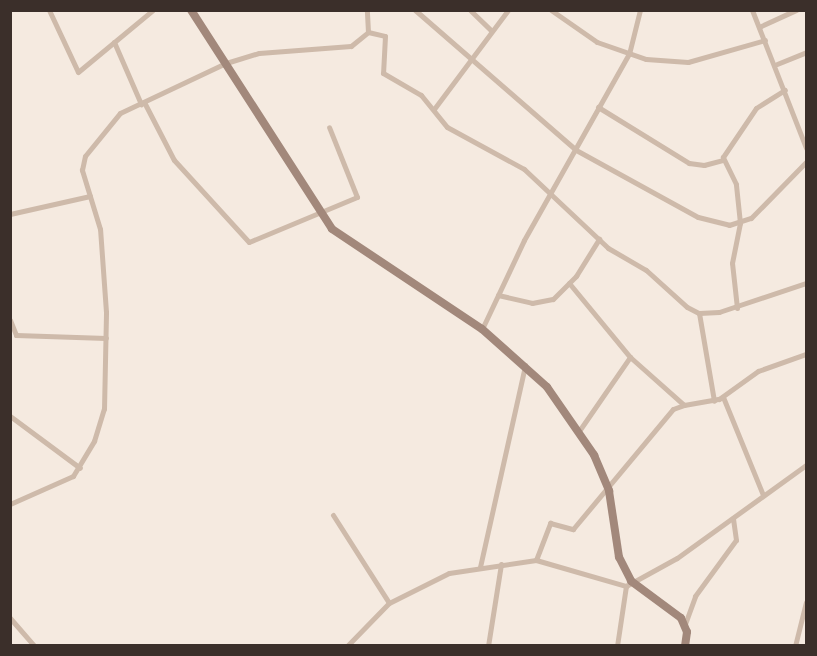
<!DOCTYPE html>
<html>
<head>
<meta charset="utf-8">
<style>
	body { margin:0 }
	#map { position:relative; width:817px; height:656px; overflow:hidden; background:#f5eae0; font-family:Figtree,sans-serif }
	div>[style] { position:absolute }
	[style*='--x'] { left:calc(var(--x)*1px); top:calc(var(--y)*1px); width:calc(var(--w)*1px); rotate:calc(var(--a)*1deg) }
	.street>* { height:5px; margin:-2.5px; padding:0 2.5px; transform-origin:2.5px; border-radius:2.5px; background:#cebaaa }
	.secondary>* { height:8px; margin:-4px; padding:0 4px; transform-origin:4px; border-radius:4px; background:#a2887b }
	span { translate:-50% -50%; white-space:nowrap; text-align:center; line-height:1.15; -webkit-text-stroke:6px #fbf4ed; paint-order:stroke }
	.frame { position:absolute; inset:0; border:12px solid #3b2f2a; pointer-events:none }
</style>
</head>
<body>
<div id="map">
	<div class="street">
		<i style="--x:49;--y:10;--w:68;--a:64.9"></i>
		<i style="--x:78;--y:72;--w:97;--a:-39.6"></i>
		<i style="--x:415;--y:10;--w:213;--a:41"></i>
		<i style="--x:576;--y:150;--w:139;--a:28.8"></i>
		<i style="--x:698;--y:217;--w:32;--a:14"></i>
		<i style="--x:729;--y:225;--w:23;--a:-18"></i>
		<i style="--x:751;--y:218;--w:78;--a:-45.5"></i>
		<i style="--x:470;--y:10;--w:30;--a:44"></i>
		<i style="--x:551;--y:10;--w:56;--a:34.8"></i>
		<i style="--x:597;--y:42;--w:52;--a:19.1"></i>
		<i style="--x:646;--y:59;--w:42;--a:4.1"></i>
		<i style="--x:688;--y:62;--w:80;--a:-15.9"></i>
		<i style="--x:752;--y:10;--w:148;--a:68.6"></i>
		<i style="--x:759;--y:27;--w:41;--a:-24.7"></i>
		<i style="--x:368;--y:32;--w:17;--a:13"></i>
		<i style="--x:385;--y:36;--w:37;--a:93"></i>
		<i style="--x:383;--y:73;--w:44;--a:30.1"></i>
		<i style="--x:421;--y:95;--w:41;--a:50.9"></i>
		<i style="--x:447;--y:127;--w:88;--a:28.6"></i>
		<i style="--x:524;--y:169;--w:115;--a:43.2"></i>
		<i style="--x:608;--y:248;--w:44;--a:30.1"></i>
		<i style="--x:646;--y:270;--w:55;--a:42.1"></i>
		<i style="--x:687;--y:307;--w:13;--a:27"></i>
		<i style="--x:699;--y:313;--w:20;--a:-3"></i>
		<i style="--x:719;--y:312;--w:92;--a:-18.4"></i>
		<i style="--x:114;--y:42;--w:68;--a:66.5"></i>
		<i style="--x:777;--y:64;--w:31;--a:-22"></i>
		<i style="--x:144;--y:102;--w:65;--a:62.7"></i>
		<i style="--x:174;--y:160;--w:111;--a:47.6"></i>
		<i style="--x:249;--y:242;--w:117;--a:-22.6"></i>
		<i style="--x:357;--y:197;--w:75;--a:-111.8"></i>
		<i style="--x:598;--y:107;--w:107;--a:31.6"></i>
		<i style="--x:689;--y:163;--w:15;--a:8"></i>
		<i style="--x:704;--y:165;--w:20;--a:-15"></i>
		<i style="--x:434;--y:109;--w:124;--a:-53.2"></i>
		<i style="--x:10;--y:214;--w:82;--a:-12.7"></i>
		<i style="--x:569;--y:283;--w:96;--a:50.5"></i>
		<i style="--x:630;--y:357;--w:72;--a:41.6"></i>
		<i style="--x:684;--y:405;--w:36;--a:-10"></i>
		<i style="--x:719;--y:399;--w:48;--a:-35.7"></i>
		<i style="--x:758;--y:371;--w:51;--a:-19.5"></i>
		<i style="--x:498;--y:295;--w:35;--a:13"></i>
		<i style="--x:532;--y:303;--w:21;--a:-11"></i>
		<i style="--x:553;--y:299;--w:33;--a:-45"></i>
		<i style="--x:576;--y:276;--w:44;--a:-58.1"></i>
		<i style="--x:737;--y:308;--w:45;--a:-96.3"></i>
		<i style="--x:732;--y:263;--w:41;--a:-78.7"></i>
		<i style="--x:740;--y:223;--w:39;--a:-96"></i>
		<i style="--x:736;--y:184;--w:30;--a:-116"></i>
		<i style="--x:723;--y:157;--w:59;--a:-56"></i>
		<i style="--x:756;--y:108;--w:34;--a:-32"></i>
		<i style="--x:699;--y:313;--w:89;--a:80.3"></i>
		<i style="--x:10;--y:320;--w:16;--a:68"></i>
		<i style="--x:16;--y:335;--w:90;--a:1.9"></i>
		<i style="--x:482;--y:329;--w:98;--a:-64.7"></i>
		<i style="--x:524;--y:240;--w:214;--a:-60.6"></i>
		<i style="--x:629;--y:54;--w:45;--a:-76"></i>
		<i style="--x:723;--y:397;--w:106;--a:67.8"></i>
		<i style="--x:10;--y:416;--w:87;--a:36.6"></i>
		<i style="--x:579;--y:431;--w:90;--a:-55.4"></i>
		<i style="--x:10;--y:504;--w:69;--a:-24"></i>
		<i style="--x:73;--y:476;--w:41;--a:-59"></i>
		<i style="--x:94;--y:441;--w:34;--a:-73"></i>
		<i style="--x:104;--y:409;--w:97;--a:-88.8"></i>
		<i style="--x:106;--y:312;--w:83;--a:-94.1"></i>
		<i style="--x:100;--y:229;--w:62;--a:-107"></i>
		<i style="--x:82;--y:170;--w:14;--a:-78"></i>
		<i style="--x:85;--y:156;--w:55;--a:-50.9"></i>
		<i style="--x:120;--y:113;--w:117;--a:-25.3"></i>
		<i style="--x:226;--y:63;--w:34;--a:-17"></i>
		<i style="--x:259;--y:53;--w:92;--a:-4.4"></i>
		<i style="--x:351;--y:46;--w:22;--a:-39"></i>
		<i style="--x:368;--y:32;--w:22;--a:-93"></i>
		<i style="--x:333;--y:515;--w:104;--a:57.5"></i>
		<i style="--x:536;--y:560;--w:40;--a:-69"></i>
		<i style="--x:550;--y:523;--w:24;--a:15"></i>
		<i style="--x:573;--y:529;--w:156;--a:-50.2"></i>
		<i style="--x:673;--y:409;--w:12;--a:-20"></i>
		<i style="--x:480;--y:567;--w:207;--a:-77.4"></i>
		<i style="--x:10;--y:618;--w:37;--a:49"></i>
		<i style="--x:685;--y:624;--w:30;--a:-70"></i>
		<i style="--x:695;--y:596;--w:69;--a:-53.8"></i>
		<i style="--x:736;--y:540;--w:22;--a:-98"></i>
		<i style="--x:347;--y:646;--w:60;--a:-45.7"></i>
		<i style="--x:389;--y:603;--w:67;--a:-26.6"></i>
		<i style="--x:449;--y:573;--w:88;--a:-8.5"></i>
		<i style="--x:536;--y:560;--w:94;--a:16.1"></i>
		<i style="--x:626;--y:586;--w:58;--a:-28.8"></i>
		<i style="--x:677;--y:558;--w:159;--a:-35.8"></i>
		<i style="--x:488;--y:646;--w:83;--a:-81"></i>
		<i style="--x:617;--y:646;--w:61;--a:-81.5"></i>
		<i style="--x:751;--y:646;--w:24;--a:0"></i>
		<i style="--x:795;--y:646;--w:45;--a:-76"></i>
	</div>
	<div class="secondary">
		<i style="--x:191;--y:10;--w:260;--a:57.2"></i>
		<i style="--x:332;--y:229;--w:180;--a:33.7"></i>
		<i style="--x:482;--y:329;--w:87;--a:41.7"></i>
		<i style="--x:547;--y:387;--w:83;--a:55.3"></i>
		<i style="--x:594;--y:455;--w:39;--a:67"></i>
		<i style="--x:609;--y:491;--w:67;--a:81.4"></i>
		<i style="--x:619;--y:557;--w:27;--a:63"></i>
		<i style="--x:631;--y:581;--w:62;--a:36.5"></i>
		<i style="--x:681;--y:618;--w:15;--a:67"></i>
		<i style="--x:687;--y:632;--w:14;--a:98"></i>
	</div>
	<div class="frame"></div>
</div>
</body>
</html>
